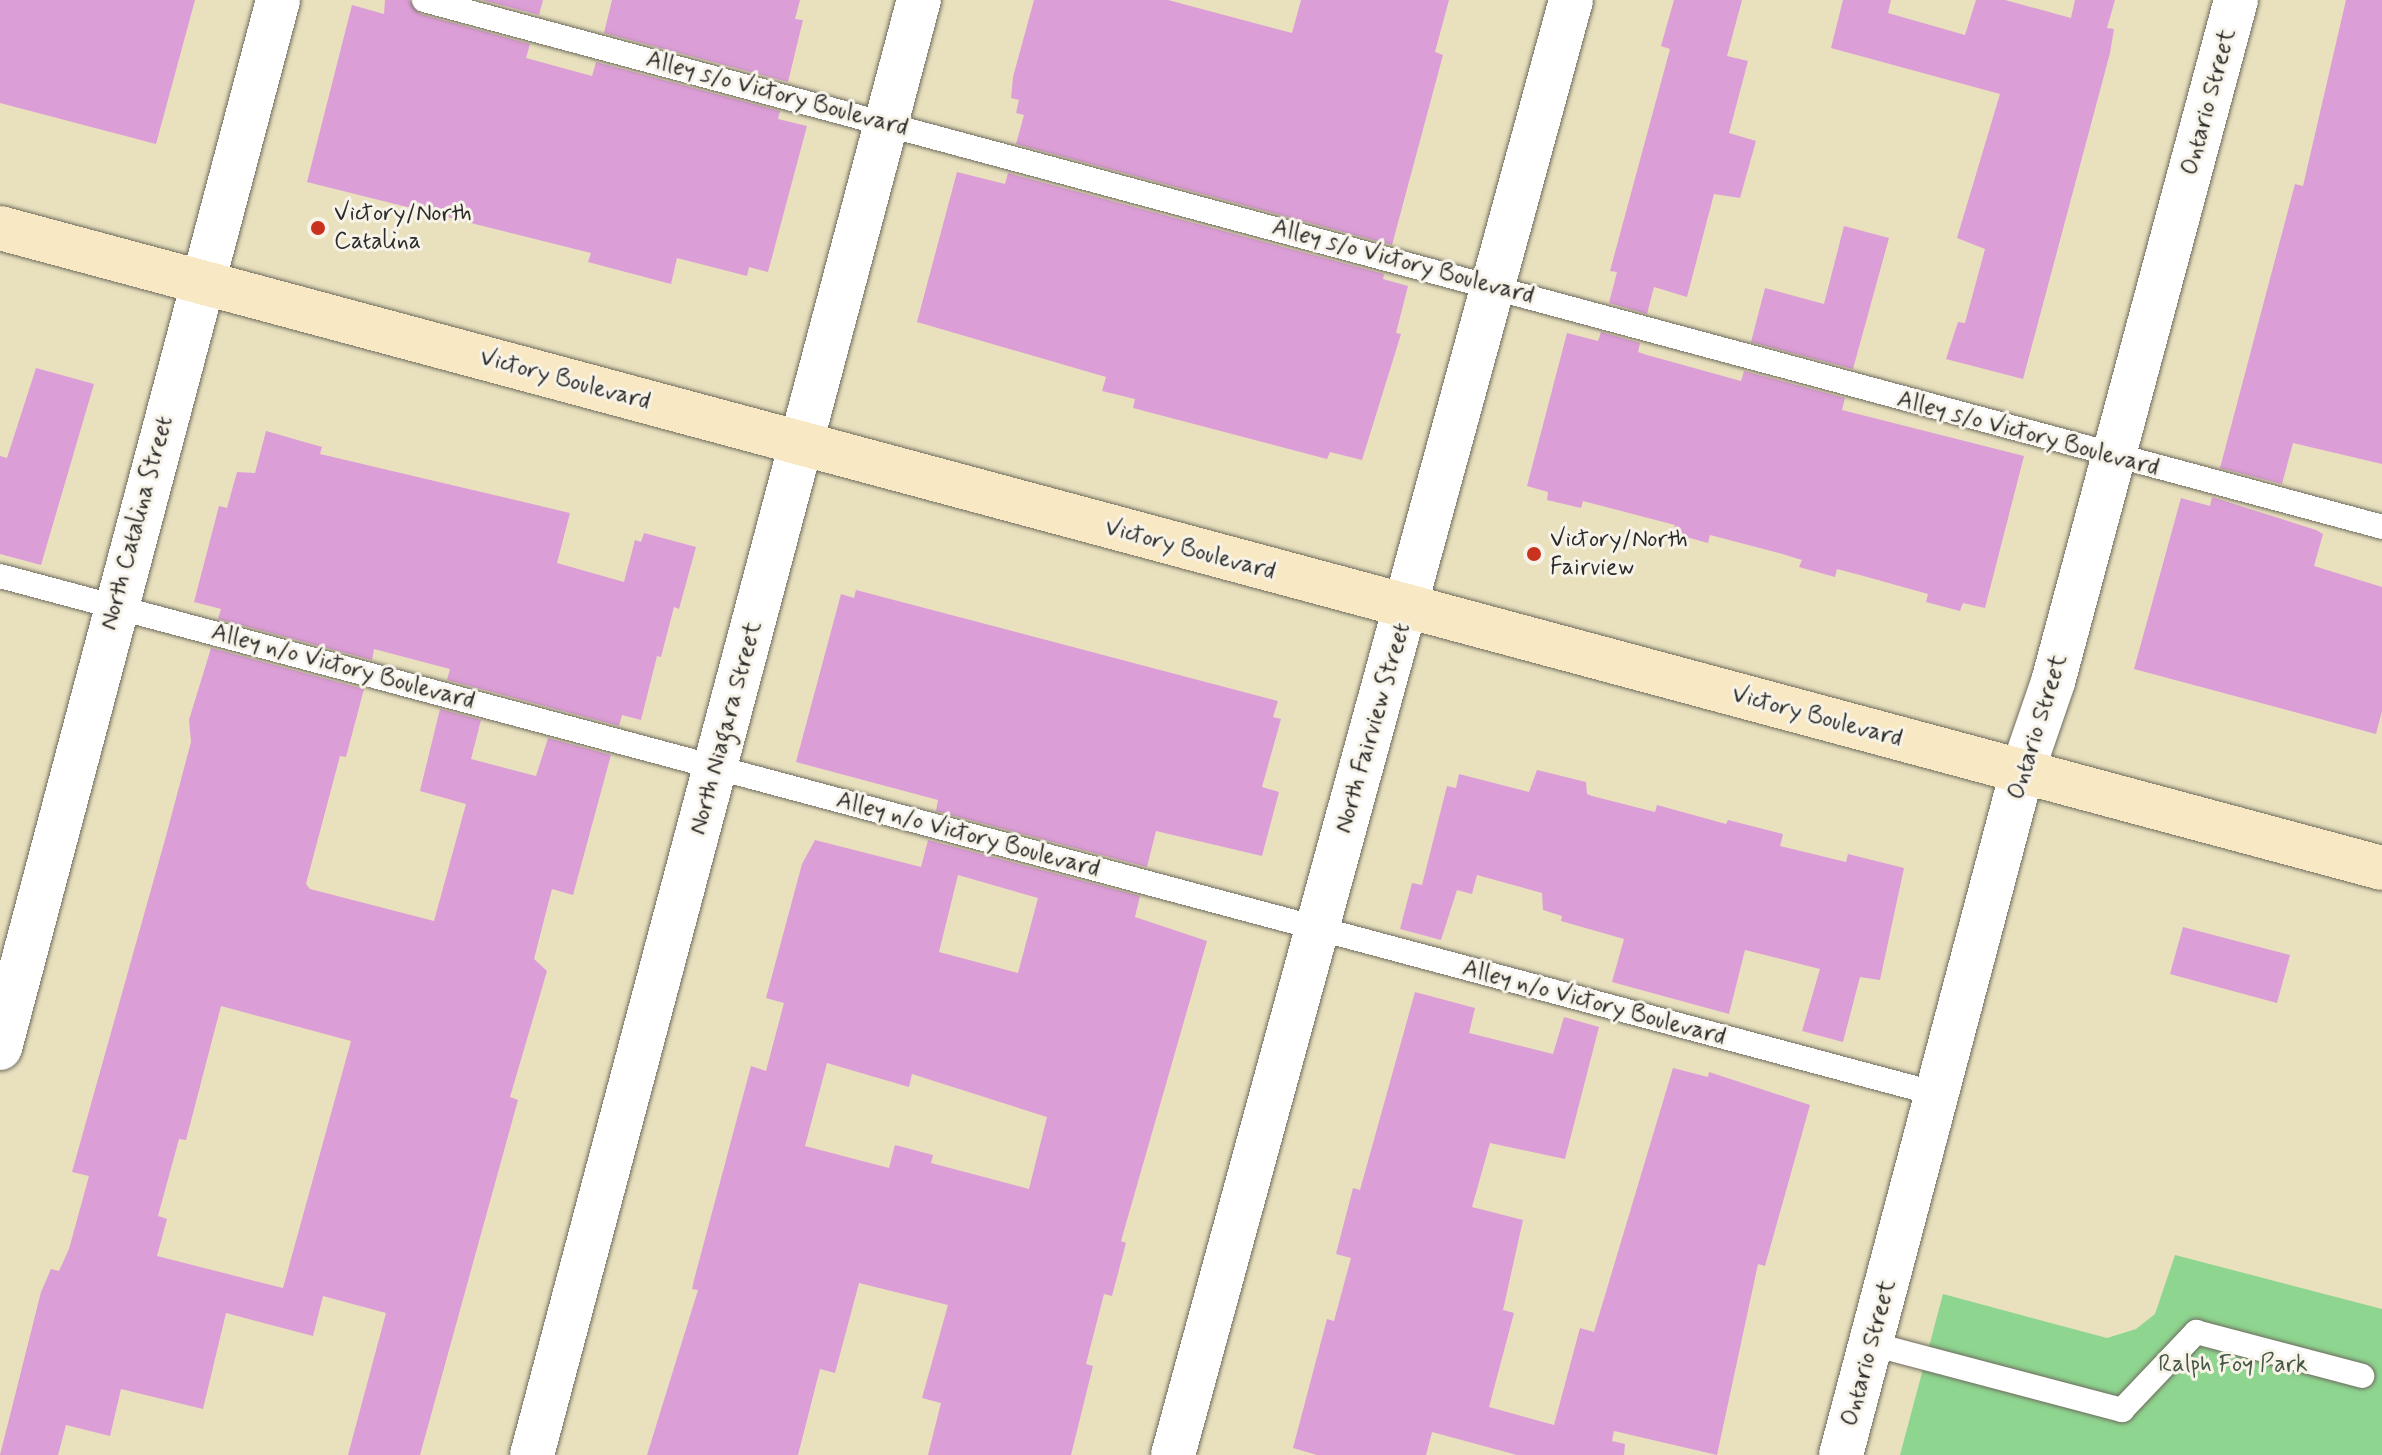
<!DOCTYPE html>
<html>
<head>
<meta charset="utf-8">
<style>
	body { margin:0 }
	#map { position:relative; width:2382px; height:1455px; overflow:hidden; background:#e9e1be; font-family:Mynerve,sans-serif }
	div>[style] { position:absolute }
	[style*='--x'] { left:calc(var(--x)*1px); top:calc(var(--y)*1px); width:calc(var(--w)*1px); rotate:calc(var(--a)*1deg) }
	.green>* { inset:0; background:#8ed58f }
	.building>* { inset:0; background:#dc9ed6 }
	.roads { filter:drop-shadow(0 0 2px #6e6b5e) drop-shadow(0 0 2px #6e6b5e) }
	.service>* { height:24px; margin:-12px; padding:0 12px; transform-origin:12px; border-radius:12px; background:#fff }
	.minor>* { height:44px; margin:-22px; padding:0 22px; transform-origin:22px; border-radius:22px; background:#fff }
	.secondary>* { height:44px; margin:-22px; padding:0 22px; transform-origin:22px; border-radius:22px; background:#f8e8c3 }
	.dots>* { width:22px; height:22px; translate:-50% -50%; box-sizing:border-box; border:4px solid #f7f3e8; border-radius:50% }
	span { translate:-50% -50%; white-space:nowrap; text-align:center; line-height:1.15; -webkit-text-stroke:6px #f7f3e8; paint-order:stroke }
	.street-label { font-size:24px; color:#2b2b2b }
	.poi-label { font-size:24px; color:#2b2b2b }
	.left { translate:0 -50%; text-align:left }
	.park-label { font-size:24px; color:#445644 }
</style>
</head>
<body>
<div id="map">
	<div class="green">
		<i style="clip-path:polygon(2175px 1255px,2382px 1309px,2382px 1455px,1900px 1455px,1943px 1294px,2107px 1338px,2136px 1329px,2155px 1314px)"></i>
	</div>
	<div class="building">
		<i style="clip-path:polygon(0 0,195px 0,156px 144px,0 103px)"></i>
		<i style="clip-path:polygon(385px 0,409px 0,420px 14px,530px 44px,526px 58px,592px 76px,596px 62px,780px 111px,778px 119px,807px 126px,768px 272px,749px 267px,747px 276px,677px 258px,671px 284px,588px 262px,591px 253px,307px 182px,352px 5px,384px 14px)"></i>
		<i style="clip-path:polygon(482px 0,543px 0,539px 15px)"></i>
		<i style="clip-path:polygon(612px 0,800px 0,795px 19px,803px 20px,788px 82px,604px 33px)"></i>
		<i style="clip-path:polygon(1034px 0,1168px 0,1292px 33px,1301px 0,1449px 0,1435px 52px,1443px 55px,1392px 245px,1016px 144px,1024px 115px,1016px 113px,1019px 100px,1011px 98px,1013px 77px)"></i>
		<i style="clip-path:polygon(1674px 0,1742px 0,1727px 56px,1748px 61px,1729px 133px,1756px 141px,1740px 198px,1714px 194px,1687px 297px,1654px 287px,1647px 314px,1609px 303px,1617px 272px,1610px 271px,1670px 49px,1661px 46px)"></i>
		<i style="clip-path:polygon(1843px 0,1891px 0,1888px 13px,1965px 35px,1976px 0,2005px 0,2071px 18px,2075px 0,2115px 0,2107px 28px,2114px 29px,2110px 53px,2023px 379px,1946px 359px,1958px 322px,1965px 323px,1985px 249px,1957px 238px,2000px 94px,1831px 48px)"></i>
		<i style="clip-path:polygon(2346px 0,2382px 0,2382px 464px,2293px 443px,2282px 484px,2220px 468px,2295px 184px,2303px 186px)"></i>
		<i style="clip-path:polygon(957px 172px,1005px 184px,1008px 173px,1384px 274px,1383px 279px,1408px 286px,1396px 333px,1401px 334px,1362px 460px,1330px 452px,1327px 459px,1133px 408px,1135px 399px,1102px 391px,1106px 377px,917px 322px)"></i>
		<i style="clip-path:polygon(1844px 226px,1889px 238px,1853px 369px,1751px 342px,1765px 288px,1824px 304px)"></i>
		<i style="clip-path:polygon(1601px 332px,1640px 343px,1638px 352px,1647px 355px,1741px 381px,1744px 371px,1845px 398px,1842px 410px,2024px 456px,1985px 608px,1963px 603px,1960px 611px,1926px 602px,1928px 594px,1860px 575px,1837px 569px,1835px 577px,1799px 567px,1802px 560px,1779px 553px,1710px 535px,1708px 543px,1672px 533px,1675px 525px,1583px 501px,1581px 508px,1547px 500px,1548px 492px,1527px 486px,1567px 333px,1598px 341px)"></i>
		<i style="clip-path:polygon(36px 368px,94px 384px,41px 565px,0 554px,0 456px,7px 458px)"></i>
		<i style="clip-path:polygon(266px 431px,322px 447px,320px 454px,570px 513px,557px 563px,624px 582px,635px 540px,641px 542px,644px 533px,696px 547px,679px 609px,674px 607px,661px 657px,657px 656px,641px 720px,622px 715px,619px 726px,447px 680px,450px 669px,374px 649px,372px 660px,218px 619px,221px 609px,194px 602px,219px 506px,227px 508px,237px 472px,255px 473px)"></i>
		<i style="clip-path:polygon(2212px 497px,2316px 530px,2323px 534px,2314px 566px,2382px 587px,2382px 711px,2376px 734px,2134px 669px,2181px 498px,2210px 506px)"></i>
		<i style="clip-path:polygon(856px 590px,1278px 701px,1273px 717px,1281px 719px,1262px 787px,1279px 792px,1262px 856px,1156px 831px,1147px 867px,936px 811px,938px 800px,796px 762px,841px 594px,854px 598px)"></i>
		<i style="clip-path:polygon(evenodd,211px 648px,364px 689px,346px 757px,340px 756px,306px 884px,310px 889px,434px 921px,466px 804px,420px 791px,440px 709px,481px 720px,471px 759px,536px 776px,548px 738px,611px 755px,573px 895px,552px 889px,534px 959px,547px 971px,510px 1097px,518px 1100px,420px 1455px,348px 1455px,386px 1313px,323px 1296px,313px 1336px,226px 1313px,203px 1409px,121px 1389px,110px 1436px,66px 1425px,58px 1455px,0 1455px,41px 1292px,51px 1269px,59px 1271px,69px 1249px,89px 1176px,72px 1172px,166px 836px,191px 742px,189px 720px,211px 648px,221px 1006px,351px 1041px,283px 1288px,157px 1256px,167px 1219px,158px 1216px,179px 1139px,186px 1140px,221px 1006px)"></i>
		<i style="clip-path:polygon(1537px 770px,1586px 782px,1587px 794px,1592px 796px,1655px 812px,1657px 805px,1726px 824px,1728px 820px,1783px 834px,1780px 846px,1846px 862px,1848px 854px,1904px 868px,1880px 980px,1860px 977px,1843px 1042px,1802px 1031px,1820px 969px,1745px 950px,1729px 1014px,1612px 982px,1624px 939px,1561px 921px,1562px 916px,1543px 910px,1542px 893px,1477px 875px,1472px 894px,1457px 890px,1441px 940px,1400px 929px,1412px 883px,1422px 885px,1447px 786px,1456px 788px,1459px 774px,1529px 792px)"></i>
		<i style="clip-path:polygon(evenodd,815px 840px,921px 867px,928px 840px,1140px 896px,1135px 917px,1207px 941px,1121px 1241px,1126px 1243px,1112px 1296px,1104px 1294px,1086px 1364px,1093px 1366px,1071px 1455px,928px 1455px,941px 1403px,922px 1398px,948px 1305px,859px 1283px,835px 1373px,820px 1369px,798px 1455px,647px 1455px,698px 1290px,692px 1289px,694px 1280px,751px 1066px,766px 1071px,784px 1003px,766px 998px,802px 864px,815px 840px,958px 875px,1038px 898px,1018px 973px,939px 952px,958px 875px,815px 840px,827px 1063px,909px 1087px,912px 1074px,1047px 1117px,1029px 1189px,931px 1163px,933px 1155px,895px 1145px,889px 1168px,805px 1146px,827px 1063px)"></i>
		<i style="clip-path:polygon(2183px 927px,2290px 955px,2277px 1003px,2170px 974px)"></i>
		<i style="clip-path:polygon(1415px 992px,1475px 1008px,1469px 1033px,1553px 1054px,1564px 1017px,1599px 1027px,1565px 1159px,1490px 1143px,1472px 1207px,1523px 1220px,1503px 1310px,1514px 1313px,1489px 1407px,1554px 1425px,1580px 1328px,1594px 1332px,1673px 1068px,1708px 1077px,1709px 1072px,1810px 1105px,1765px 1266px,1758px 1264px,1717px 1455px,1614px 1431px,1612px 1441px,1625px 1444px,1624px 1455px,1517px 1455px,1432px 1432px,1426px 1455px,1317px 1455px,1293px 1448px,1327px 1319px,1334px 1321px,1351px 1258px,1336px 1254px,1353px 1188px,1360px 1190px)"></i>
	</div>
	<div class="roads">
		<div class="service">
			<i style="--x:424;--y:0;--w:2028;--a:15.06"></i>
			<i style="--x:0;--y:576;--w:2005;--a:14.97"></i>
			<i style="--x:1872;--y:1344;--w:259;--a:14.8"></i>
			<i style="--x:2122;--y:1410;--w:108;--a:-46.5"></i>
			<i style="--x:2196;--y:1332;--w:172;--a:14.8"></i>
		</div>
		<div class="minor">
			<i style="--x:0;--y:1048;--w:1084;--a:-75.14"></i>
			<i style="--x:532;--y:1455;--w:1506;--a:-75.11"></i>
			<i style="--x:1173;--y:1455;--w:1508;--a:-74.7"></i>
			<i style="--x:1841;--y:1455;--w:707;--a:-75.16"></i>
			<i style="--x:2022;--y:772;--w:95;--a:-71"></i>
			<i style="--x:2053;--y:682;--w:706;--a:-74.98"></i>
		</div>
		<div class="secondary">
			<i style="--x:0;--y:228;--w:2466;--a:15.04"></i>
		</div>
	</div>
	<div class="dots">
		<i style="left:318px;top:228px;background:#c8321e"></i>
		<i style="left:1534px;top:554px;background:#c8321e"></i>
	</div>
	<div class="street-label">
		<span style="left:777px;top:94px;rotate:15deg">Alley s/o Victory Boulevard</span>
		<span style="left:2209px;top:102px;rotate:-75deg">Ontario Street</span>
		<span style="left:1403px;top:262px;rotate:15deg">Alley s/o Victory Boulevard</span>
		<span style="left:565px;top:380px;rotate:15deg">Victory Boulevard</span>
		<span style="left:2028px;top:434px;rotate:15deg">Alley s/o Victory Boulevard</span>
		<span style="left:137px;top:523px;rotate:-75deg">North Catalina Street</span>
		<span style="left:1190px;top:550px;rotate:15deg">Victory Boulevard</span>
		<span style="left:343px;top:667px;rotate:15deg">Alley n/o Victory Boulevard</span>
		<span style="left:1817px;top:717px;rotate:15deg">Victory Boulevard</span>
		<span style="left:2038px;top:727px;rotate:-73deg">Ontario Street</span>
		<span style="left:726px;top:728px;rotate:-75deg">North Niagara Street</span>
		<span style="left:1373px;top:728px;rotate:-74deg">North Fairview Street</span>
		<span style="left:968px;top:835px;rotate:15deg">Alley n/o Victory Boulevard</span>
		<span style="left:1594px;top:1003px;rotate:15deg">Alley n/o Victory Boulevard</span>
		<span style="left:1869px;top:1353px;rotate:-75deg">Ontario Street</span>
	</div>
	<div class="poi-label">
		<span class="left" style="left:334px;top:228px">Victory/North<br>Catalina</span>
		<span class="left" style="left:1550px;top:554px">Victory/North<br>Fairview</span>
	</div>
	<div class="park-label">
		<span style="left:2233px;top:1365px">Ralph Foy Park</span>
	</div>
</div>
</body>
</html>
